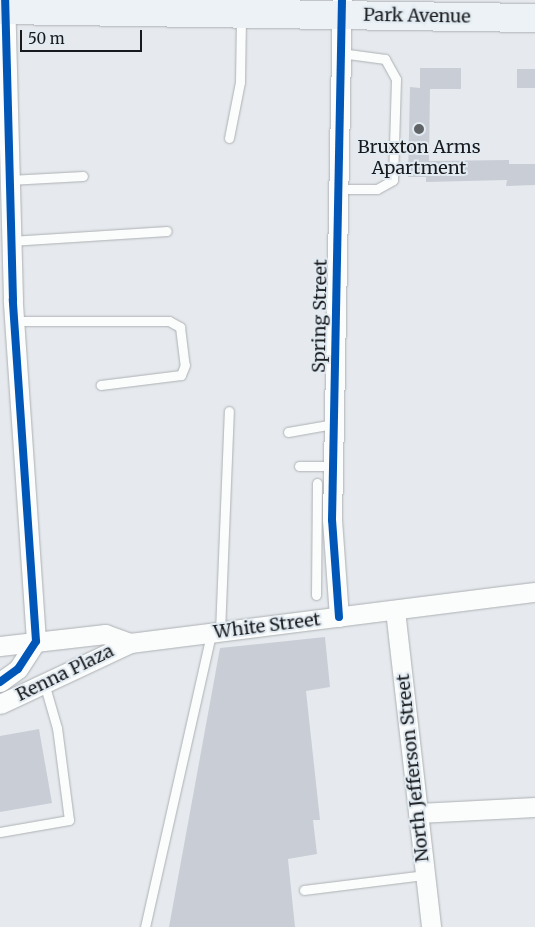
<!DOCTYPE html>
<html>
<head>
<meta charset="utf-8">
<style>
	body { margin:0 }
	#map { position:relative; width:535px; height:927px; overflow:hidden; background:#e6eaee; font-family:Merriweather,serif }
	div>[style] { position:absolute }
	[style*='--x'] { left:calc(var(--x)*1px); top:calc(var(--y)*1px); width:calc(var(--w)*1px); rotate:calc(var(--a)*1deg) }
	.building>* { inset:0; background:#c9cdd6 }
	.roads { filter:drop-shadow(0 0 1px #adb0b3) drop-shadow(0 0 1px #adb0b3) }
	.service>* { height:9px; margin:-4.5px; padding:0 4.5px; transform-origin:4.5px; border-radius:4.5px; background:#fbfcfc }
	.minor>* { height:19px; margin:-9.5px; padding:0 9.5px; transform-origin:9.5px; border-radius:9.5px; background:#fbfcfc }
	.primary>* { height:28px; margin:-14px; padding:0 14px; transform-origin:14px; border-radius:14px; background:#ecf2f5 }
	.cycleway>* { height:8px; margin:-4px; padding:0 4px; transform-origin:4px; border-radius:4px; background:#0057b8 }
	.dots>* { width:14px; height:14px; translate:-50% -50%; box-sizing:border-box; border:2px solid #e2ebf2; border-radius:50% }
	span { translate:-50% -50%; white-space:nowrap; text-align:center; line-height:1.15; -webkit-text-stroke:4px #e2ebf2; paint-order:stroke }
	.street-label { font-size:18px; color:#181a1d }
	.poi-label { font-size:18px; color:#181a1d }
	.scale { position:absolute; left:20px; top:30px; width:122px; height:22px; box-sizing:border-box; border:2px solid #181a1d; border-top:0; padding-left:6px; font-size:15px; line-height:18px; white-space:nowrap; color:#181a1d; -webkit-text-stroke:4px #e2ebf2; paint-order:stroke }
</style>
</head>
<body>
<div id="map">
	<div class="building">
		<i style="clip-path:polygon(420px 68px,461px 68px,461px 89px,430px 89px,429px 161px,509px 160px,509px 164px,535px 164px,535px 185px,506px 186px,507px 180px,426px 182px,426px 177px,408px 177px,410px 87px,420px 88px)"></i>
		<i style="clip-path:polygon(517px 69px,535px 69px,535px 88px,517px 88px)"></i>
		<i style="clip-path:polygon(325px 637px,330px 687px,306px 691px,320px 820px,313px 820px,317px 854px,288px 859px,295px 927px,169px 927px,220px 648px)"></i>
		<i style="clip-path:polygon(39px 729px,52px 803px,0 812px,0 736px)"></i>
	</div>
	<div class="roads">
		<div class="service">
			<i style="--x:229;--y:138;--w:57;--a:-78.9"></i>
			<i style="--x:240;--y:82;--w:66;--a:-89.1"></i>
			<i style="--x:9;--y:180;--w:74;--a:-3.1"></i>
			<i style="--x:337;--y:189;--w:40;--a:0"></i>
			<i style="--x:377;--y:189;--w:18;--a:-29"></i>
			<i style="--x:393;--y:180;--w:101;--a:-88.3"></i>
			<i style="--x:396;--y:79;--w:23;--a:-119"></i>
			<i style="--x:385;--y:59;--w:45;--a:-172.4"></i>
			<i style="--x:11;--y:241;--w:156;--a:-3.7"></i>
			<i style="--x:14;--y:321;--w:155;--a:0"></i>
			<i style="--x:169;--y:321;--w:13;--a:29"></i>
			<i style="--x:180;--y:327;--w:38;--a:83"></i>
			<i style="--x:185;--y:365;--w:11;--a:112"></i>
			<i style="--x:181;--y:375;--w:81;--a:172.9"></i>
			<i style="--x:288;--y:432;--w:47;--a:-9.9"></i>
			<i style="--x:299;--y:466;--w:34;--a:0"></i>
			<i style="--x:316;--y:595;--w:112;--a:-89.5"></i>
			<i style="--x:220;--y:632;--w:221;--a:-87.7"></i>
			<i style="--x:0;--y:832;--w:70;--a:-9.9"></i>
			<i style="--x:69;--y:820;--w:93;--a:-97.4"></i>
			<i style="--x:57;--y:728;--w:47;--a:-106.1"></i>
			<i style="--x:304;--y:890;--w:122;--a:-7.1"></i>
			<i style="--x:145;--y:927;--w:300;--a:-77.3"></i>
		</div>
		<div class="minor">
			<i style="--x:395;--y:610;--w:319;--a:83.5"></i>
			<i style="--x:339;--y:617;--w:97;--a:-94.1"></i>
			<i style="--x:332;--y:520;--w:520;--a:-88.9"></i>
			<i style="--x:0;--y:646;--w:106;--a:-6.5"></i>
			<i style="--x:105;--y:634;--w:27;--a:20"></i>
			<i style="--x:130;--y:643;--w:408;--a:-7.2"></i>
			<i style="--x:0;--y:682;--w:22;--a:-36"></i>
			<i style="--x:18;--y:669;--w:33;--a:-57"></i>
			<i style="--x:36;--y:641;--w:342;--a:-93.9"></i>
			<i style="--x:13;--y:300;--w:300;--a:-91.5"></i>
			<i style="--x:0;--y:704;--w:144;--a:-25.1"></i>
			<i style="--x:418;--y:813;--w:117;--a:-2.9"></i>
		</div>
		<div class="primary">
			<i style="--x:0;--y:10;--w:535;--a:0.86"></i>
		</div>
	</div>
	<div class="cycleway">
		<i style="--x:339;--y:617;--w:97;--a:-94.1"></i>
		<i style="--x:332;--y:520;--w:520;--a:-88.9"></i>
		<i style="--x:0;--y:682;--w:22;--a:-36"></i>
		<i style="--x:18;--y:669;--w:33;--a:-57"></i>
		<i style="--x:36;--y:641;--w:342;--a:-93.9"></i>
		<i style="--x:13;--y:300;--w:300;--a:-91.5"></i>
	</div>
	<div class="dots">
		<i style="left:419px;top:129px;background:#606366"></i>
	</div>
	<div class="street-label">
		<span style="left:417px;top:16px;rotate:1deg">Park Avenue</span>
		<span style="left:320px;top:316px;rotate:-89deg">Spring Street</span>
		<span style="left:267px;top:626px;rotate:-7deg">White Street</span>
		<span style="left:65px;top:673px;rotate:-26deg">Renna Plaza</span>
		<span style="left:413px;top:768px;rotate:-96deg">North Jefferson Street</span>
	</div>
	<div class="poi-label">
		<span style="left:419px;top:158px">Bruxton Arms<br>Apartment</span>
	</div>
	<div class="scale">50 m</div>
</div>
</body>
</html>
